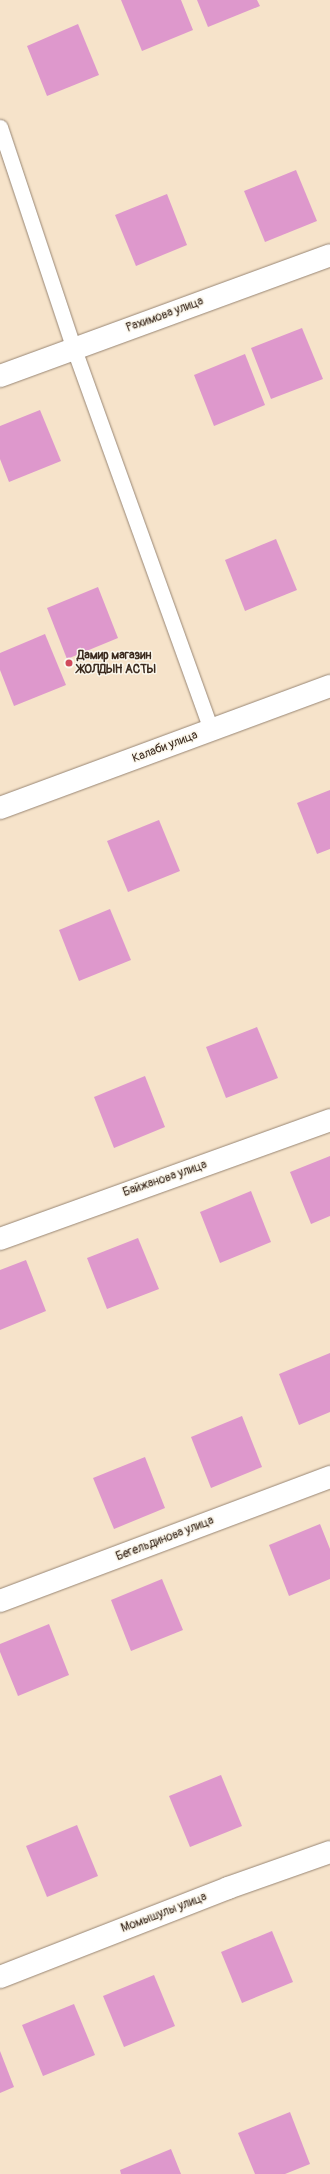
<!DOCTYPE html>
<html>
<head>
<meta charset="utf-8">
<style>
	body { margin:0 }
	#map { position:relative; width:330px; height:2174px; overflow:hidden; background:#f6e3ca; font-family:Pangolin,sans-serif }
	div>[style] { position:absolute }
	[style*='--x'] { left:calc(var(--x)*1px); top:calc(var(--y)*1px); width:calc(var(--w)*1px); rotate:calc(var(--a)*1deg) }
	.building>* { inset:0; background:#de98cc }
	.roads { filter:drop-shadow(0 0 1px #988674) drop-shadow(0 0 1px #988674) }
	.service>* { height:15px; margin:-7.5px; padding:0 7.5px; transform-origin:7.5px; border-radius:7.5px; background:#fff }
	.minor>* { height:22px; margin:-11px; padding:0 11px; transform-origin:11px; border-radius:11px; background:#fff }
	.dots>* { width:11px; height:11px; translate:-50% -50%; box-sizing:border-box; border:2px solid #fbf7ec; border-radius:50% }
	span { translate:-50% -50%; white-space:nowrap; text-align:center; line-height:1.15; -webkit-text-stroke:3px #fbf7ec; paint-order:stroke }
	.street-label { font-size:12px; color:#3b2a1e }
	.poi-label { font-size:12px; color:#3b2a1e; font-weight:700 }
	.left { translate:0 -50%; text-align:left }
</style>
</head>
<body>
<div id="map">
	<div class="building">
		<i style="clip-path:polygon(121px 0,181px 0,193px 30px,142px 51px)"></i>
		<i style="clip-path:polygon(197px 0,257px 0,260px 6px,208px 27px)"></i>
		<i style="clip-path:polygon(78px 24px,99px 75px,47px 96px,27px 46px)"></i>
		<i style="clip-path:polygon(296px 170px,317px 221px,265px 242px,244px 191px)"></i>
		<i style="clip-path:polygon(167px 194px,187px 245px,136px 266px,115px 215px)"></i>
		<i style="clip-path:polygon(302px 328px,323px 379px,271px 399px,251px 348px)"></i>
		<i style="clip-path:polygon(245px 354px,265px 405px,214px 426px,194px 375px)"></i>
		<i style="clip-path:polygon(40px 410px,61px 461px,9px 482px,0 459px,0 426px)"></i>
		<i style="clip-path:polygon(276px 539px,297px 590px,245px 611px,225px 560px)"></i>
		<i style="clip-path:polygon(98px 587px,118px 638px,67px 659px,47px 608px)"></i>
		<i style="clip-path:polygon(45px 634px,66px 685px,14px 706px,0 670px,0 653px)"></i>
		<i style="clip-path:polygon(330px 790px,330px 849px,317px 854px,297px 803px)"></i>
		<i style="clip-path:polygon(159px 820px,180px 871px,128px 892px,107px 841px)"></i>
		<i style="clip-path:polygon(110px 909px,131px 960px,79px 981px,59px 930px)"></i>
		<i style="clip-path:polygon(257px 1027px,278px 1078px,226px 1098px,206px 1047px)"></i>
		<i style="clip-path:polygon(145px 1076px,165px 1127px,114px 1148px,94px 1097px)"></i>
		<i style="clip-path:polygon(330px 1156px,330px 1216px,311px 1224px,290px 1172px)"></i>
		<i style="clip-path:polygon(251px 1191px,271px 1242px,220px 1263px,200px 1212px)"></i>
		<i style="clip-path:polygon(138px 1238px,159px 1289px,107px 1309px,87px 1258px)"></i>
		<i style="clip-path:polygon(26px 1260px,46px 1311px,0 1330px,0 1270px)"></i>
		<i style="clip-path:polygon(330px 1353px,330px 1412px,299px 1425px,279px 1374px)"></i>
		<i style="clip-path:polygon(242px 1416px,262px 1467px,211px 1488px,191px 1437px)"></i>
		<i style="clip-path:polygon(145px 1457px,165px 1508px,114px 1529px,93px 1478px)"></i>
		<i style="clip-path:polygon(320px 1524px,330px 1549px,330px 1579px,289px 1596px,269px 1545px)"></i>
		<i style="clip-path:polygon(162px 1579px,183px 1630px,131px 1651px,111px 1600px)"></i>
		<i style="clip-path:polygon(49px 1624px,69px 1675px,18px 1696px,0 1652px,0 1644px)"></i>
		<i style="clip-path:polygon(221px 1775px,242px 1826px,190px 1847px,169px 1796px)"></i>
		<i style="clip-path:polygon(77px 1825px,98px 1876px,47px 1897px,26px 1846px)"></i>
		<i style="clip-path:polygon(272px 1931px,293px 1982px,242px 2003px,221px 1952px)"></i>
		<i style="clip-path:polygon(154px 1975px,175px 2026px,124px 2047px,103px 1996px)"></i>
		<i style="clip-path:polygon(74px 2004px,95px 2055px,43px 2076px,22px 2025px)"></i>
		<i style="clip-path:polygon(0 2051px,14px 2087px,0 2093px)"></i>
		<i style="clip-path:polygon(290px 2112px,310px 2164px,285px 2174px,255px 2174px,238px 2133px)"></i>
		<i style="clip-path:polygon(171px 2149px,181px 2174px,121px 2174px,120px 2170px)"></i>
	</div>
	<div class="roads">
		<div class="service">
			<i style="--x:0;--y:127;--w:234;--a:71.6"></i>
			<i style="--x:74;--y:349;--w:404;--a:70.2"></i>
		</div>
		<div class="minor">
			<i style="--x:0;--y:376;--w:351;--a:-20.1"></i>
			<i style="--x:0;--y:808;--w:352;--a:-20.3"></i>
			<i style="--x:0;--y:1239;--w:351;--a:-19.8"></i>
			<i style="--x:0;--y:1601;--w:353;--a:-20.6"></i>
			<i style="--x:0;--y:1977;--w:245;--a:-21.3"></i>
			<i style="--x:228;--y:1888;--w:108;--a:-19.4"></i>
		</div>
	</div>
	<div class="dots">
		<i style="left:69px;top:663px;background:#d1495b"></i>
	</div>
	<div class="street-label">
		<span style="left:165px;top:315px;rotate:-20deg">Рахимова улица</span>
		<span style="left:165px;top:747px;rotate:-21deg">Калаби улица</span>
		<span style="left:165px;top:1179px;rotate:-19deg">Байжанова улица</span>
		<span style="left:165px;top:1539px;rotate:-21deg">Бегельдинова улица</span>
		<span style="left:164px;top:1913px;rotate:-21deg">Момышулы улица</span>
	</div>
	<div class="poi-label">
		<span class="left" style="left:77px;top:663px">Дамир магазин<br>ЖОЛДЫН АСТЫ</span>
	</div>
</div>
</body>
</html>
